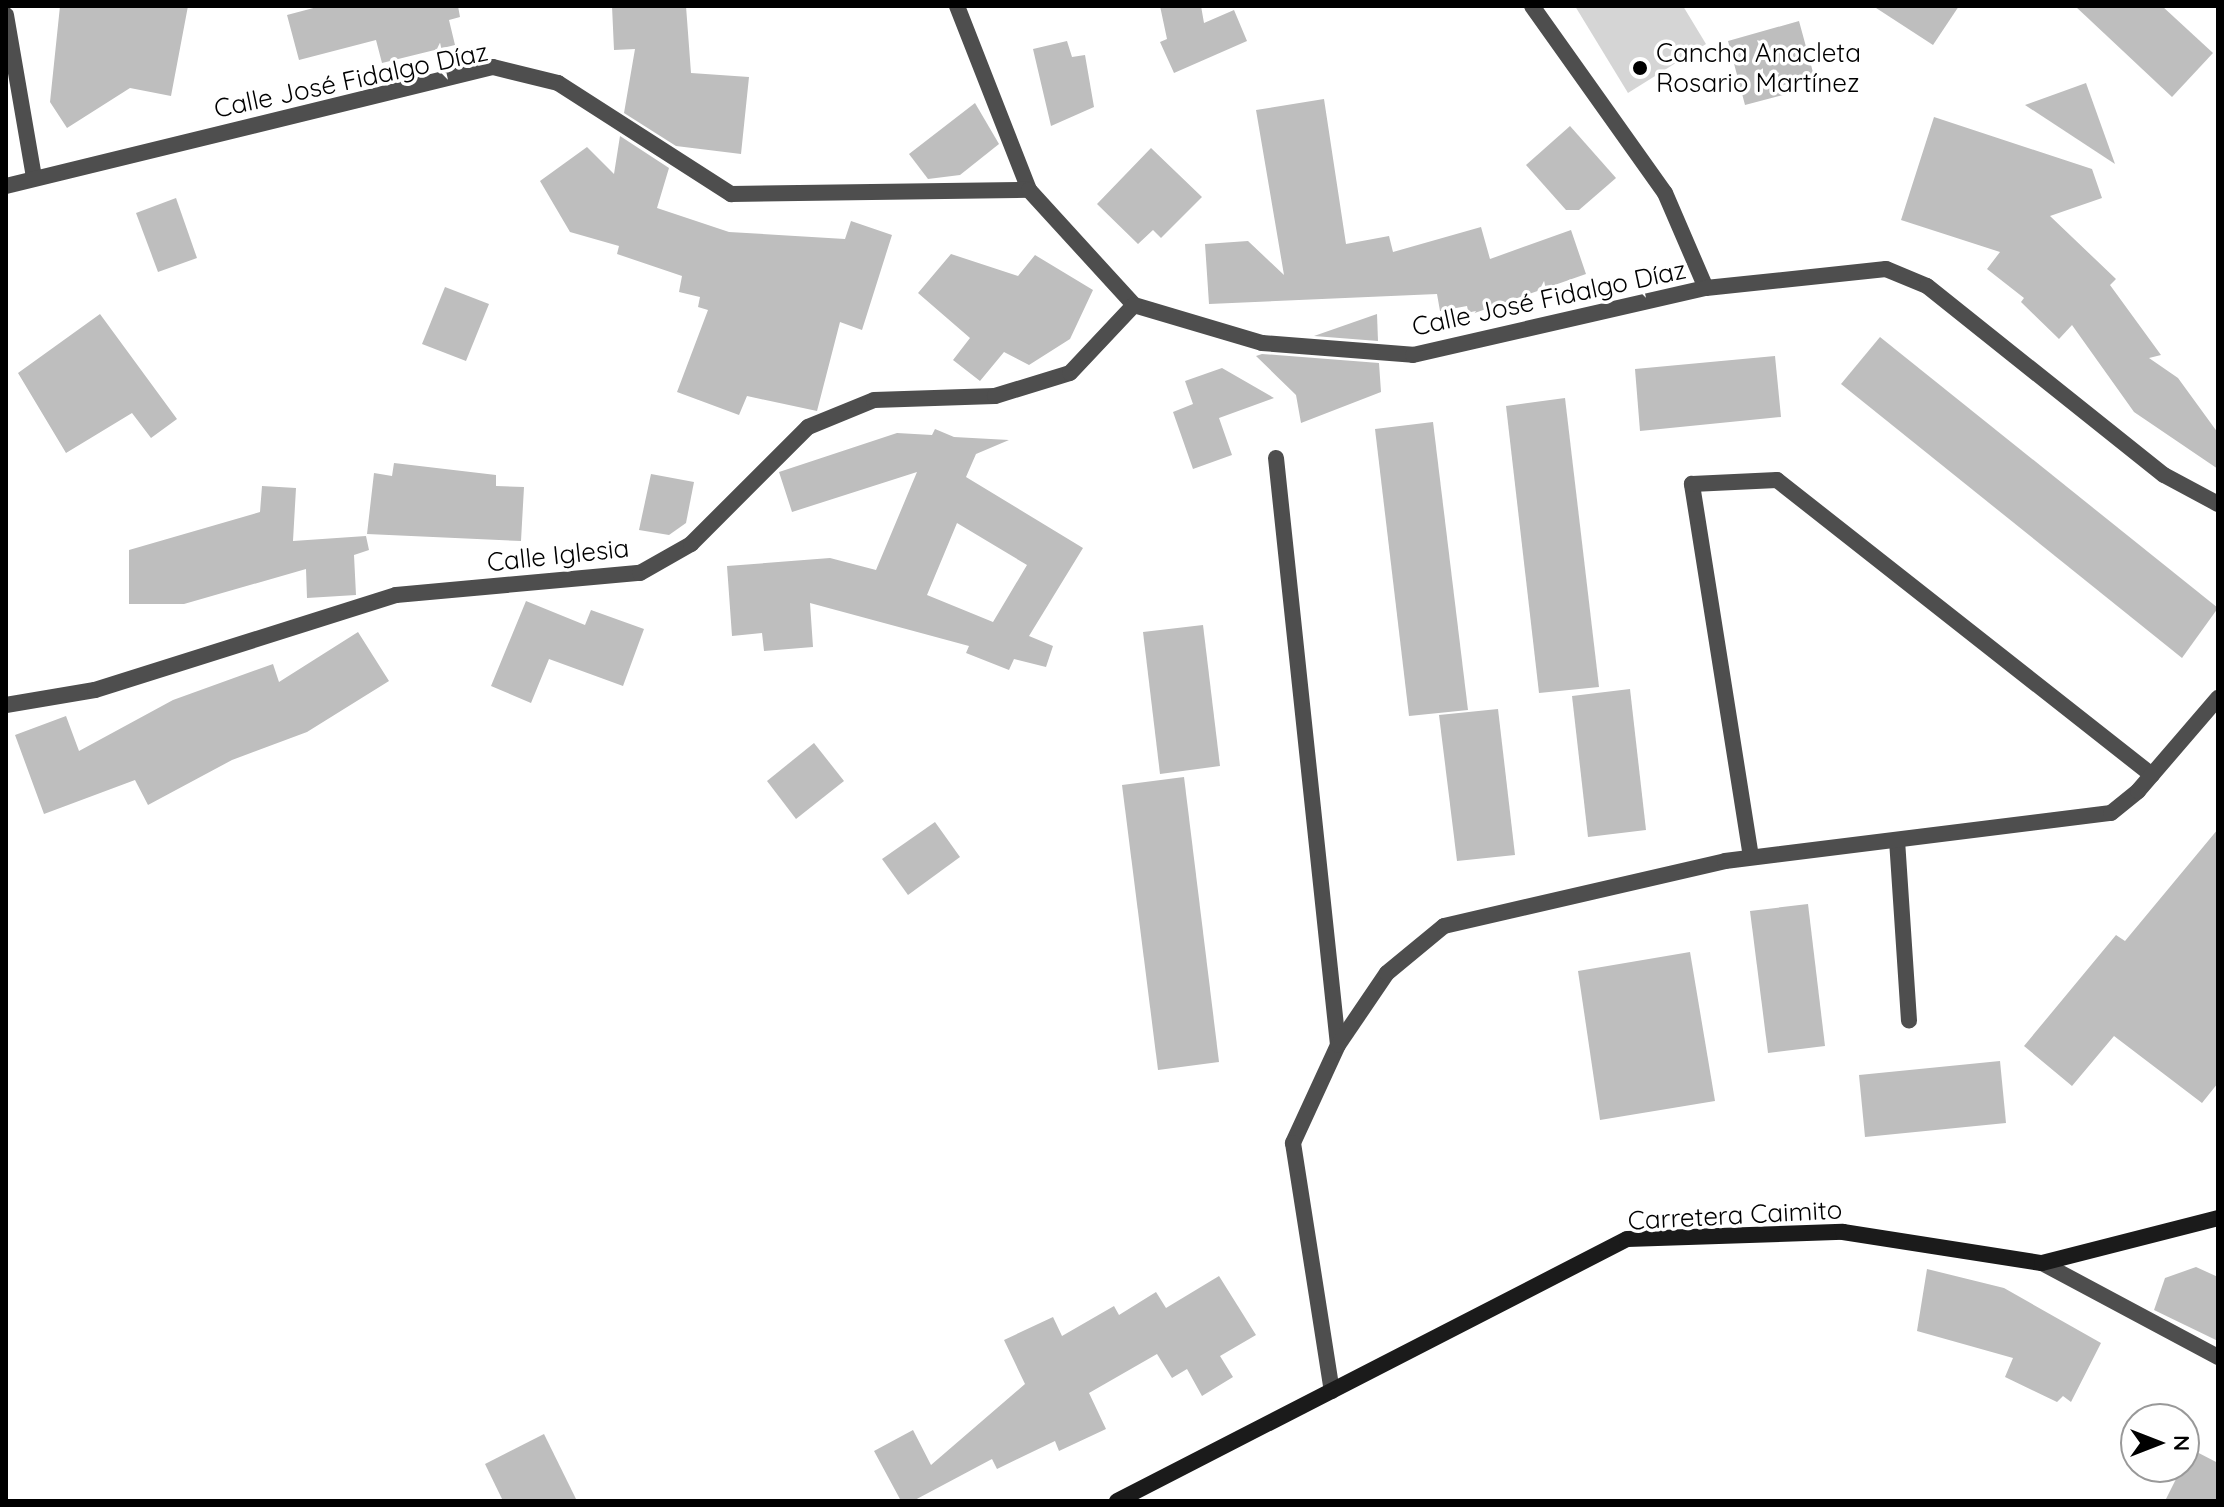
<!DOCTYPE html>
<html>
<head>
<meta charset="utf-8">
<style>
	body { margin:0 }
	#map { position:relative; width:2224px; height:1507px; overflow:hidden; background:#fff; font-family:Quicksand,sans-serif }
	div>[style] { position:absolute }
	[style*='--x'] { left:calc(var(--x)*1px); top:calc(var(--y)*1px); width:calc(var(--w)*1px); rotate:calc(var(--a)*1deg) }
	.green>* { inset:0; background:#d5d5d5 }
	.building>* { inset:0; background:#bebebe }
	.street>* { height:16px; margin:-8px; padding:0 8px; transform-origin:8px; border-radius:8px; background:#4e4e4e }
	.secondary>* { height:16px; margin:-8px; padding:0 8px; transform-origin:8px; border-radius:8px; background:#1b1b1b }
	.dots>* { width:22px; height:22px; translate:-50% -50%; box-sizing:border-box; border:4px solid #fff; border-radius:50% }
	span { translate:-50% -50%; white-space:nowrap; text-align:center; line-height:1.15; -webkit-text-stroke:7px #fff; paint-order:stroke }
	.poi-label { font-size:26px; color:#000 }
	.left { translate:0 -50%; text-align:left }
	.street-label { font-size:26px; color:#000 }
	.frame { position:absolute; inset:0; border:8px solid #000; pointer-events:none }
	.north { position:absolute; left:2120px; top:1403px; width:80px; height:80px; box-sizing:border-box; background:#fff; border:2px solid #999; border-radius:50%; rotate:90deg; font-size:22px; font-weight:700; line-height:32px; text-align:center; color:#000 }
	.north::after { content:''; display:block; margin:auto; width:28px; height:36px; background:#000; clip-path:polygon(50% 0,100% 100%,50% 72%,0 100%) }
</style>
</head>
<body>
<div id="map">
	<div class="green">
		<i style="clip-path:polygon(1575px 6px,1683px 6px,1706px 44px,1628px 93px)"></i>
	</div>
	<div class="building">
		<i style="clip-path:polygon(60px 6px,188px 6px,171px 96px,130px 88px,67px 128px,50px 102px)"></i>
		<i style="clip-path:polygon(321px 6px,458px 6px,460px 17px,449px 20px,455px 45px,382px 63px,376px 40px,299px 60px,287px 15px)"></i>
		<i style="clip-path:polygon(612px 6px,686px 6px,691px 73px,749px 77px,741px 154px,676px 146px,624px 113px,635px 49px,614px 50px)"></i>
		<i style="clip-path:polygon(1160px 6px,1201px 6px,1204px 23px,1234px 10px,1247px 41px,1174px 73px,1160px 42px,1167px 39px)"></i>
		<i style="clip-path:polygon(1873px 6px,1959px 6px,1933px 45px)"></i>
		<i style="clip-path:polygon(2075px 6px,2162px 6px,2213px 53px,2172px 97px)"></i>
		<i style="clip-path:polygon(1799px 21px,1814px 76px,1781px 86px,1783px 95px,1745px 105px,1728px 41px)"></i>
		<i style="clip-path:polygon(1067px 41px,1072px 57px,1085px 55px,1094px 107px,1051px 126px,1033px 49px)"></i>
		<i style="clip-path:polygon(2086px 83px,2115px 164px,2025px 105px)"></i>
		<i style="clip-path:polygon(1324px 99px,1346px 244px,1389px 236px,1393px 252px,1481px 227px,1490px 259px,1571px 230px,1586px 274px,1469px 315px,1467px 306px,1440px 311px,1437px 294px,1209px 304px,1205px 244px,1248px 241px,1284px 275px,1256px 110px)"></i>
		<i style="clip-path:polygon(975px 103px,999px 144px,960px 175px,928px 179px,909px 154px)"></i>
		<i style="clip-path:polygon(1934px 117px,2092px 169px,2102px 198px,2050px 216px,2116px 279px,2110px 285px,2161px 355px,2149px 358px,2178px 378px,2218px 433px,2218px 469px,2134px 412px,2072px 325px,2059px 339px,2021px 302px,2024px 298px,1987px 269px,2000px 252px,1901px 220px)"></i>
		<i style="clip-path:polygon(1570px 126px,1616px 178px,1579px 210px,1566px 210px,1526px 165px)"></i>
		<i style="clip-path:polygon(620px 136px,669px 168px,657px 208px,729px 232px,845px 239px,851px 221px,892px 235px,862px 330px,840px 322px,817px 411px,747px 396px,739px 415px,677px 392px,708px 310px,698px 307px,700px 297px,679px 292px,682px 276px,617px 254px,619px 246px,570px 232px,540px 181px,587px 147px,614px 174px)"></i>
		<i style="clip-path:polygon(1151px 148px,1202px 197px,1161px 238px,1153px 230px,1138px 244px,1097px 204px)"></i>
		<i style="clip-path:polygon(176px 198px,197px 258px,158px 272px,136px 213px)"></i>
		<i style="clip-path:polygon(951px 254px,1018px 276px,1035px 255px,1093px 290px,1070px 339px,1029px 365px,1004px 352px,980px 381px,953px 360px,970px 338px,918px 293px)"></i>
		<i style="clip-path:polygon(445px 287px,489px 304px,466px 361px,422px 344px)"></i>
		<i style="clip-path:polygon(100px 314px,177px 419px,151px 438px,132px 413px,66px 453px,18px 373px)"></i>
		<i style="clip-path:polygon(1377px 314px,1378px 341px,1314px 336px)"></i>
		<i style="clip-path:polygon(1880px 337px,2218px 608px,2182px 658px,1841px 384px)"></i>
		<i style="clip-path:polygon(1262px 354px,1379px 363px,1381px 392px,1301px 423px,1296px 395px,1256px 356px)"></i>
		<i style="clip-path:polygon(1775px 356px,1781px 417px,1640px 431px,1635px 369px)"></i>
		<i style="clip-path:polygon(1222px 368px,1274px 398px,1219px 418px,1232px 455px,1193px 469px,1173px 412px,1193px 404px,1185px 381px)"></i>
		<i style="clip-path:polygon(1565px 398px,1599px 687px,1539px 693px,1506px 406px)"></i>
		<i style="clip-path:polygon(1433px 422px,1468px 710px,1409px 716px,1375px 429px)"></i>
		<i style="clip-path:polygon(evenodd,935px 429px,954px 437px,1009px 440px,976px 454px,966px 477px,1083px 548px,1029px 636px,1053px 646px,1046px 667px,1014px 659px,1009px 670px,966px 653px,969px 646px,810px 603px,813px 647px,764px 651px,762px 633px,732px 636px,727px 566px,830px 558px,876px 570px,917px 472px,792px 512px,779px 472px,897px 433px,932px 435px,935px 429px,957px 523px,1027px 565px,993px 622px,927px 595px,957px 523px)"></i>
		<i style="clip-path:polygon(394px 463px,496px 475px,496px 486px,524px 487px,521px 541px,367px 534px,374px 473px,392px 476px)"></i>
		<i style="clip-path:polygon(651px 474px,694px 482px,686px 523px,669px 535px,639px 530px)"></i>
		<i style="clip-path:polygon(262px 486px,296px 488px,293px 541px,366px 536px,369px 550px,354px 555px,356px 595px,307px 598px,306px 569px,184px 604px,129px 604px,129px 550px,260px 512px)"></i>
		<i style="clip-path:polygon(526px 601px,585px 625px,591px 610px,644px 629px,623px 686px,549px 659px,531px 703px,491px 686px)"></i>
		<i style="clip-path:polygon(1203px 625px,1220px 766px,1160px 774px,1143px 632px)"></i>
		<i style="clip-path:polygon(358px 632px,389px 681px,307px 732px,232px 760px,148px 805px,135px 780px,44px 814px,15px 735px,66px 716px,79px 751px,173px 700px,273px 664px,279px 682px)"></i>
		<i style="clip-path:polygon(1630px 689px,1646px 830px,1588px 837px,1572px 696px)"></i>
		<i style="clip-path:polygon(1498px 709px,1515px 855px,1457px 861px,1439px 715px)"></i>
		<i style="clip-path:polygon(814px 743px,844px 781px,796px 819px,767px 781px)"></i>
		<i style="clip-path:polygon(1184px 777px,1219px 1062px,1158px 1070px,1122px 785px)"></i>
		<i style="clip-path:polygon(935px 822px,960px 857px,908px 895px,882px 859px)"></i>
		<i style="clip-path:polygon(2218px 829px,2218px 1083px,2202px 1103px,2114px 1036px,2072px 1086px,2024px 1046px,2116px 935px,2125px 941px)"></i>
		<i style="clip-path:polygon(1808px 904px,1825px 1046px,1768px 1053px,1750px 911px)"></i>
		<i style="clip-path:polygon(1690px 952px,1715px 1101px,1600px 1120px,1578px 971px)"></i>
		<i style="clip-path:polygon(2000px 1061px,2006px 1123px,1865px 1137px,1859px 1075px)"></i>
		<i style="clip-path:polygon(2196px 1267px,2218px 1277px,2218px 1341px,2154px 1310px,2165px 1278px)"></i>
		<i style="clip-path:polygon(1927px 1269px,2004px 1288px,2101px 1343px,2071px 1402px,2063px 1396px,2057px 1402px,2005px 1377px,2013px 1358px,1917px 1331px)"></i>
		<i style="clip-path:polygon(1219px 1276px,1256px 1335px,1220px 1356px,1233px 1377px,1202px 1396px,1187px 1369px,1172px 1378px,1157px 1354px,1089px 1393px,1106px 1429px,1059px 1451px,1055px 1441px,997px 1469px,992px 1459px,913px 1501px,901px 1501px,874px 1451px,913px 1430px,931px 1465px,1025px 1384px,1004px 1340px,1053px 1317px,1062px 1336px,1114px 1306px,1119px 1315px,1156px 1292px,1166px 1308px)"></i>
		<i style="clip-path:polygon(544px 1434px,577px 1501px,503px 1501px,485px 1464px)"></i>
		<i style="clip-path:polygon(2191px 1449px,2218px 1463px,2218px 1501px,2165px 1501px)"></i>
	</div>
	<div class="street">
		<i style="--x:957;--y:6;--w:198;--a:68.6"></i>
		<i style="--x:1532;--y:6;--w:229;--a:54.6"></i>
		<i style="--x:1665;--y:193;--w:103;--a:66.7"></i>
		<i style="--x:6;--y:15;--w:164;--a:80.2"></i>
		<i style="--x:6;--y:186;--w:501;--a:-13.73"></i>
		<i style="--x:493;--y:67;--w:67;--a:13.8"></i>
		<i style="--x:558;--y:83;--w:206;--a:32.7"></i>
		<i style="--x:731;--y:194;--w:298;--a:-0.8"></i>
		<i style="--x:1029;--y:190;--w:156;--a:47.6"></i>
		<i style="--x:1134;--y:305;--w:134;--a:16.5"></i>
		<i style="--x:1262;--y:343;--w:151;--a:4.5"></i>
		<i style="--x:1413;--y:355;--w:301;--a:-12.9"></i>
		<i style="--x:1706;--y:288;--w:181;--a:-6"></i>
		<i style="--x:1886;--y:269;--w:44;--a:22.5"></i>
		<i style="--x:1927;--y:286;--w:303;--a:38.6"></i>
		<i style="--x:2164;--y:475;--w:61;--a:28.2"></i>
		<i style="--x:1276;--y:458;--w:590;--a:83.97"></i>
		<i style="--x:1338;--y:1045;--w:108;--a:114.7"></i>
		<i style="--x:1293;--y:1143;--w:251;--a:81.1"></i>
		<i style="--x:6;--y:705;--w:90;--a:-9.6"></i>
		<i style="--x:95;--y:690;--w:316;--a:-17.5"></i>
		<i style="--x:396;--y:595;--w:245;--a:-5.2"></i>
		<i style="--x:640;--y:573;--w:59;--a:-29.6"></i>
		<i style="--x:691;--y:544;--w:165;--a:-45"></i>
		<i style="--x:808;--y:427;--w:71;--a:-22.2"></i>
		<i style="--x:874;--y:400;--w:121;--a:-1.9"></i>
		<i style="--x:995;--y:396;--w:78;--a:-17"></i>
		<i style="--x:1070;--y:373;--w:93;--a:-46.7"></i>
		<i style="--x:1897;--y:840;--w:181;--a:86.2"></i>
		<i style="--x:1751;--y:857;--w:378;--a:-99"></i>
		<i style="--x:1692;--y:484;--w:85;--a:-2.7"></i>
		<i style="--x:1777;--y:480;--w:477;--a:38.2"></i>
		<i style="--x:1338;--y:1045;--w:87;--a:-55.8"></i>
		<i style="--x:1387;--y:973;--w:74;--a:-39.5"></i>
		<i style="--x:1444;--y:926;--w:288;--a:-13"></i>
		<i style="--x:1725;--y:861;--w:389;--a:-7.1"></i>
		<i style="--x:2111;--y:813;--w:35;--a:-39"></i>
		<i style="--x:2138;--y:791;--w:123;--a:-49.3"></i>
		<i style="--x:2042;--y:1263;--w:200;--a:28.1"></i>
	</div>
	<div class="secondary">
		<i style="--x:1117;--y:1501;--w:573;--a:-27.19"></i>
		<i style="--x:1627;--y:1239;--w:216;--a:-1.9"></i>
		<i style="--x:1843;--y:1232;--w:201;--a:8.9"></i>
		<i style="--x:2042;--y:1263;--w:182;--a:-14.3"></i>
	</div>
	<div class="dots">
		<i style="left:1640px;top:68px;background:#000"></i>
	</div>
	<div class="poi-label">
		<span class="left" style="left:1656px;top:68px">Cancha Anacleta<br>Rosario Martínez</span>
	</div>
	<div class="street-label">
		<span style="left:351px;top:80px;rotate:-12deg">Calle José Fidalgo Díaz</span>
		<span style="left:1549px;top:298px;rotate:-12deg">Calle José Fidalgo Díaz</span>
		<span style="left:558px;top:555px;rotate:-6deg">Calle Iglesia</span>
		<span style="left:1735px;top:1215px;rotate:-3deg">Carretera Caimito</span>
	</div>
	<div class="frame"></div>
	<div class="north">N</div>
</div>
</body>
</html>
